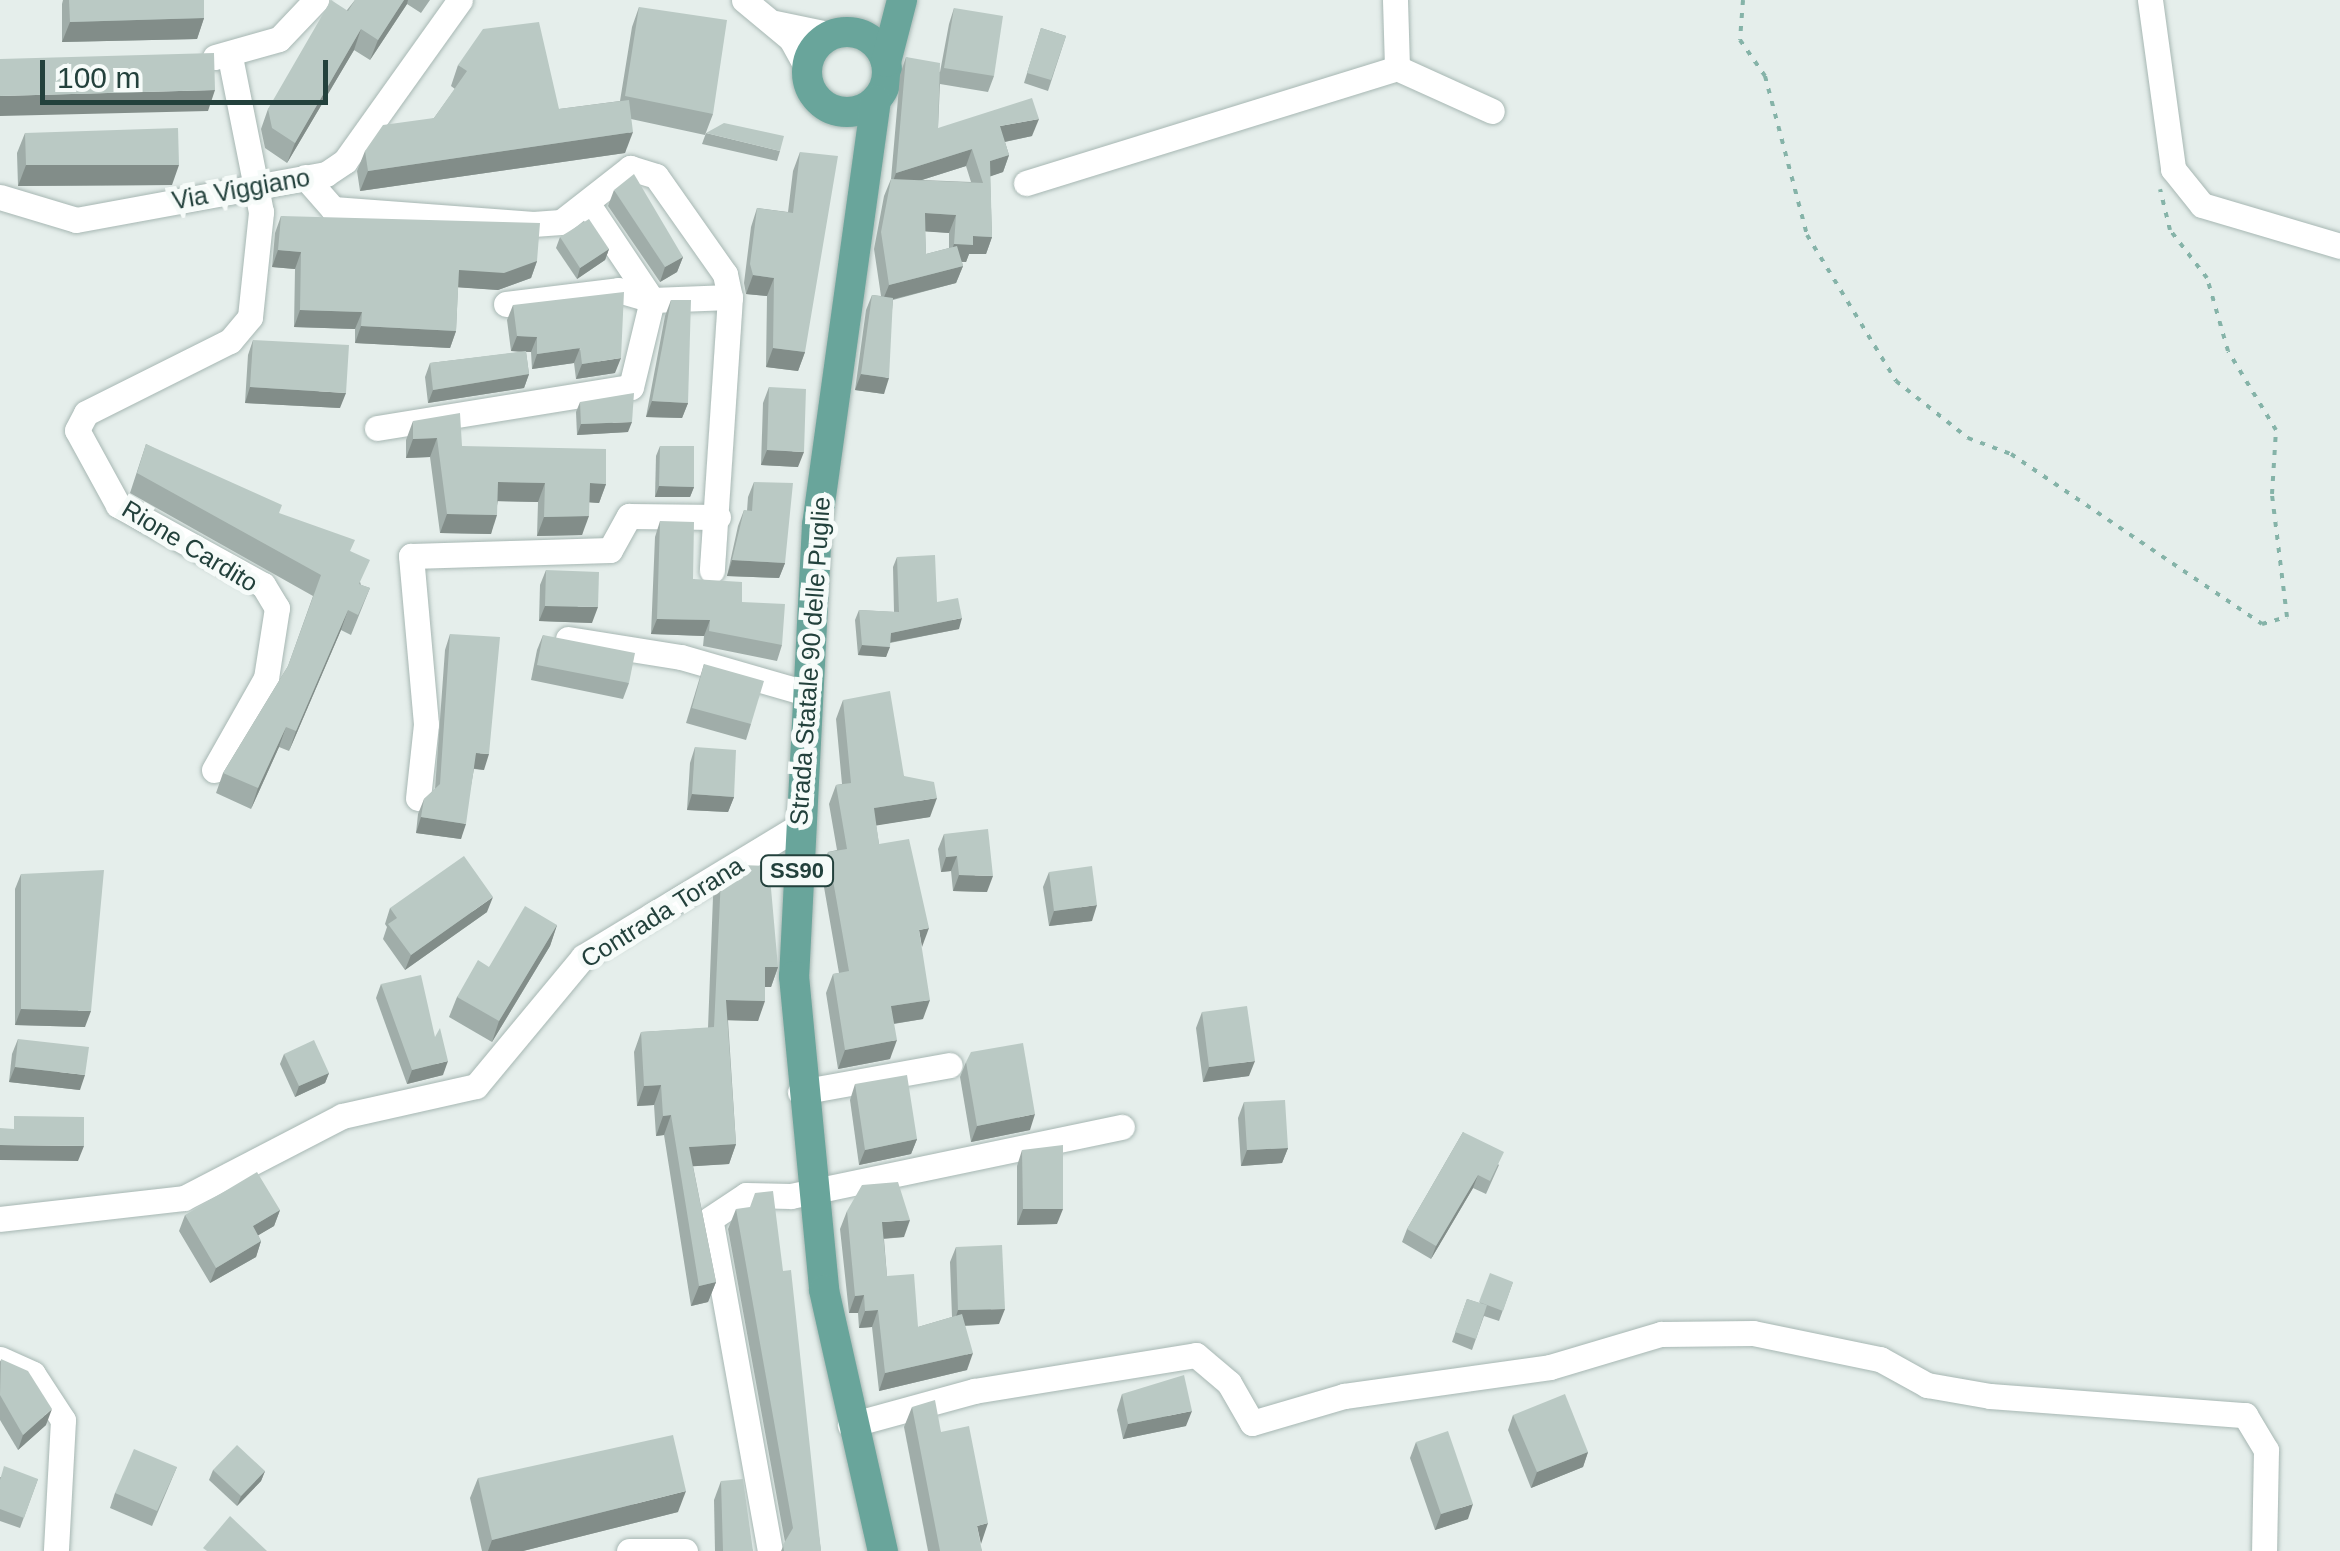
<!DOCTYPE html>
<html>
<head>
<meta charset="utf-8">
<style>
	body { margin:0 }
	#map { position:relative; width:2340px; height:1551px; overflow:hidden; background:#e5eeeb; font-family:Helvetica,sans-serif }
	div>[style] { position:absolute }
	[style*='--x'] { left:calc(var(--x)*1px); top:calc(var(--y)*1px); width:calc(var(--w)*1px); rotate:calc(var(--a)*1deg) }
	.path>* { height:4px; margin-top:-2px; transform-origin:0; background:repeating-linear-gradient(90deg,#85b3a8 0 5px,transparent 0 13px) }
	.roads { filter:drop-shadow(0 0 2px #a7b7b3) drop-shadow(0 0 2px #a7b7b3) }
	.minor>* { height:25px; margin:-12.5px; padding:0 12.5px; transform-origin:12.5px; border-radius:12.5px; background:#fff }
	.major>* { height:30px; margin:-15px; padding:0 15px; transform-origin:15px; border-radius:15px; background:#69a59b }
	.major>.ring { margin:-15px; padding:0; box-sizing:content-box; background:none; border:30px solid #69a59b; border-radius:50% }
	.wall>* { inset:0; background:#a0ada9 }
	.shaded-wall>* { inset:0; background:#828d89 }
	.building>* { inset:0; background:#bac9c4 }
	span { translate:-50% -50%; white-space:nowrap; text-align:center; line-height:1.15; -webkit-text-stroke:10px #f6fbf9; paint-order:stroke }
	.shield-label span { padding:2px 8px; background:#f6fbf9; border:2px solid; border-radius:8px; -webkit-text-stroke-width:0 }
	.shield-label { font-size:22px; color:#23413c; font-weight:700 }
	.street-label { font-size:25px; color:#23413c }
	.scale { position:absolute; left:40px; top:60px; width:288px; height:45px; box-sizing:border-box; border:5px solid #23413c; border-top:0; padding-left:12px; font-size:30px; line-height:35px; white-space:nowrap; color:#23413c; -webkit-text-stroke:8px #f6fbf9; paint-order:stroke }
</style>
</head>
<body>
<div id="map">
	<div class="path">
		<i style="--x:1743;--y:0;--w:40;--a:94.3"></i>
		<i style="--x:1740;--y:40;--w:44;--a:55.2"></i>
		<i style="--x:1765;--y:76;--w:164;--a:75.2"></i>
		<i style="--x:1807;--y:235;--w:171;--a:58.6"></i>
		<i style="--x:1896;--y:381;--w:92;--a:38.4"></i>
		<i style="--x:1968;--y:438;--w:46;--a:20.4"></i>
		<i style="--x:2011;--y:454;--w:303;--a:34.1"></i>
		<i style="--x:2262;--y:624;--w:26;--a:-16"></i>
		<i style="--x:2287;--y:617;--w:124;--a:-97"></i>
		<i style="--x:2272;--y:494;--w:64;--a:-86.4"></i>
		<i style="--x:2276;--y:430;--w:92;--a:-121.3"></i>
		<i style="--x:2228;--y:351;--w:76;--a:-106"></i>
		<i style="--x:2207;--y:278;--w:61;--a:-127.6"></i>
		<i style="--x:2170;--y:230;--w:42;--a:-103.7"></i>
	</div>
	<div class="roads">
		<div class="minor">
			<i style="--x:744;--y:0;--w:61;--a:39.7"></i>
			<i style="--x:791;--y:39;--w:33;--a:61"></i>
			<i style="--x:1395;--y:0;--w:68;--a:88.3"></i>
			<i style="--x:1397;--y:68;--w:104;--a:24.4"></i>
			<i style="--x:2150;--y:0;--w:171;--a:82.2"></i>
			<i style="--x:2173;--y:169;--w:46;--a:51.1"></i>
			<i style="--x:2202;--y:205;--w:144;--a:16.5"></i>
			<i style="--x:775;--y:23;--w:59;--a:11.7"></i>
			<i style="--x:215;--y:57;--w:66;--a:-15.7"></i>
			<i style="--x:279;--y:39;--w:54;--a:-46.5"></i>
			<i style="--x:305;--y:177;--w:43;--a:48.8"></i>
			<i style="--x:333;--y:209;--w:201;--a:4.3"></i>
			<i style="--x:533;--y:224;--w:28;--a:-4"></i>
			<i style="--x:561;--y:222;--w:88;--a:-38"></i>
			<i style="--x:630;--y:168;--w:27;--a:17"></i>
			<i style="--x:656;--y:176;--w:120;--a:54.9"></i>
			<i style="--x:725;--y:274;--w:24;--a:78"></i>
			<i style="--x:730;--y:297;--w:274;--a:93.8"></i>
			<i style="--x:1026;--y:183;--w:388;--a:-17.2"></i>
			<i style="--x:0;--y:197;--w:79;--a:16.8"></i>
			<i style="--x:76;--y:220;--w:254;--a:-10.4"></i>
			<i style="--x:326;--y:174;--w:23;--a:-34"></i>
			<i style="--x:345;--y:161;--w:198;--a:-54.5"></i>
			<i style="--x:506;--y:304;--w:113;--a:-7.1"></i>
			<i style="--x:618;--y:290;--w:35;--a:16"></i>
			<i style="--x:652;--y:300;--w:78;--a:-2.2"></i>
			<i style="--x:377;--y:428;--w:257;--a:-9.2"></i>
			<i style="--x:631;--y:387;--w:89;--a:-76.4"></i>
			<i style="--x:652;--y:300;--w:117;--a:-123.8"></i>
			<i style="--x:568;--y:639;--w:114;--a:9.1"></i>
			<i style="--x:681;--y:657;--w:130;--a:16.1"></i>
			<i style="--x:214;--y:770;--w:106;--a:-60.5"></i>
			<i style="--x:266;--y:678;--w:71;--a:-81.1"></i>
			<i style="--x:277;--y:608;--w:27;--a:-121"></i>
			<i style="--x:263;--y:585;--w:166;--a:-151.1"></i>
			<i style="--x:118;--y:505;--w:85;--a:-118.7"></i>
			<i style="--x:77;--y:430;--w:19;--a:-62"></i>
			<i style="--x:86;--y:413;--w:161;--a:-26.6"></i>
			<i style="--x:230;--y:341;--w:31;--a:-50"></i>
			<i style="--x:250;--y:317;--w:106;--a:-84"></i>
			<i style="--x:261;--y:212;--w:158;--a:-101.3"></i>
			<i style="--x:418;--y:798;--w:74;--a:-83.8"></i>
			<i style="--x:426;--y:724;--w:169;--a:-95.1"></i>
			<i style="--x:411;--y:556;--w:199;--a:-1.7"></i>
			<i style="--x:610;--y:550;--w:39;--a:-61"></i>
			<i style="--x:629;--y:516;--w:89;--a:0.6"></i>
			<i style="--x:800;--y:1092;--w:152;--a:-10.2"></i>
			<i style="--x:0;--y:1219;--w:185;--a:-6.5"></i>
			<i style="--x:184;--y:1198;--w:178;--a:-27.4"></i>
			<i style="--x:342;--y:1116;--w:137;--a:-12.6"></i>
			<i style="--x:476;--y:1086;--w:168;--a:-50.3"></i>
			<i style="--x:583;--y:957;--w:251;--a:-31.2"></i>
			<i style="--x:0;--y:1359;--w:36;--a:24"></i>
			<i style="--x:33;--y:1374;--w:55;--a:56.9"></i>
			<i style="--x:63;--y:1420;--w:131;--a:93.1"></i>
			<i style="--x:850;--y:1425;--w:129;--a:-15.3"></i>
			<i style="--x:974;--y:1391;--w:225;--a:-9.2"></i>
			<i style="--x:1196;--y:1355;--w:43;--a:40.3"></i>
			<i style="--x:1229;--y:1383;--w:46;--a:60.1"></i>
			<i style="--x:1252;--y:1423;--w:96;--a:-16.4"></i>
			<i style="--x:1344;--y:1396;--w:208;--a:-8"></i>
			<i style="--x:1550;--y:1367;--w:116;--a:-16.6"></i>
			<i style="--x:1661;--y:1334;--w:92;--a:-0.6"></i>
			<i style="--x:1753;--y:1333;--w:130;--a:11.6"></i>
			<i style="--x:1880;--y:1359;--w:54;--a:29"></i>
			<i style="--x:1927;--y:1385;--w:64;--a:9.9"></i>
			<i style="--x:1990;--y:1396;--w:256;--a:4.3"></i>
			<i style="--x:2245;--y:1415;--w:41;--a:59"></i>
			<i style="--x:2266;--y:1450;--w:101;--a:91.1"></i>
			<i style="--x:629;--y:1551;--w:56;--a:0"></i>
			<i style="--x:770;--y:1551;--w:337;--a:-100.2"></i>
			<i style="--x:710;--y:1219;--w:43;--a:-33.7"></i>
			<i style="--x:746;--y:1195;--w:45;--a:1.3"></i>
			<i style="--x:791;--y:1196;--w:338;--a:-11.8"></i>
		</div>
		<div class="major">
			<i class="ring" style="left:807px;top:32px;width:50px;height:50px"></i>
			<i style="--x:886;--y:62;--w:64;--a:-75.5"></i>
			<i style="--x:876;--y:100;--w:429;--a:97.9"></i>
			<i style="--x:817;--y:525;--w:452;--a:92.9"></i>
			<i style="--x:794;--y:976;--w:315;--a:84.5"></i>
			<i style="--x:824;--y:1290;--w:268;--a:77.3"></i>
		</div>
	</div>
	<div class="wall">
		<i style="clip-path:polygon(63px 0,204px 0,204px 18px,197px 39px,62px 42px,62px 4px)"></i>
		<i style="clip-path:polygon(355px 0,430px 0,421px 13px,407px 4px,370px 60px,354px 50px,287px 163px,265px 148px,261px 129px,268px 109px)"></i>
		<i style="clip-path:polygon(639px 7px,713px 114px,705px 135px,631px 119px,625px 153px,360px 191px,357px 171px,365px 151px,434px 118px,455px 89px,451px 86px,458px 65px,559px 109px,620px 101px,632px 27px)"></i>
		<i style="clip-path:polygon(evenodd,954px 8px,994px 76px,988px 92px,940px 84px,938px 128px,1032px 136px,1005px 142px,1009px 155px,1003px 172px,990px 176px,992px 237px,986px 254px,969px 254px,966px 262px,962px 262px,963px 266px,956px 283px,893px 300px,884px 394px,855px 390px,866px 310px,872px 295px,881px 296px,874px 249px,884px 196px,891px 179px,900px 75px,906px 57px,940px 72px,949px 24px,954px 8px,966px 166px,971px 182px,922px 180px,966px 166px,954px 8px,925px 231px,949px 233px,949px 248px,926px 254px,925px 231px)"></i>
		<i style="clip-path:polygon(1041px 28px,1066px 36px,1048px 91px,1024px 83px)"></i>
		<i style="clip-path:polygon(25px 133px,172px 185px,18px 186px,17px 153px)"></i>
		<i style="clip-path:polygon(706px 133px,780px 151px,777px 161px,702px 144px)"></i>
		<i style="clip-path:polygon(800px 152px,805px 352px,798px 371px,766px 367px,767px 296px,746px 294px,744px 283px,751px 227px,757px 208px,788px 212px,793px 171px)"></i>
		<i style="clip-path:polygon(614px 190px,683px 257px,677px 272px,660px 282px,608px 206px)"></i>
		<i style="clip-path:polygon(281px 216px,537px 261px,531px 278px,498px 290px,458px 287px,456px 331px,450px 348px,355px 343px,355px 329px,294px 327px,295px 269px,272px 267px,275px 233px)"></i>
		<i style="clip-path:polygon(560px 237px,609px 249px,605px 260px,577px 279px,556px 248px)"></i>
		<i style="clip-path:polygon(671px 300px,688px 403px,682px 418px,646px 417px,665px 316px)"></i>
		<i style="clip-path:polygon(513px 305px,615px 373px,576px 379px,574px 363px,532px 369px,531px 352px,526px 352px,529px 374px,524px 388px,428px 403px,425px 377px,430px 363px,522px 352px,511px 351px,507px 320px)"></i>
		<i style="clip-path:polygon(253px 340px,340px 408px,245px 403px,248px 355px)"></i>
		<i style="clip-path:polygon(769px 387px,798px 467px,761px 465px,763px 403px)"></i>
		<i style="clip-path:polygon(580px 402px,628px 432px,577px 435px,576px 412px)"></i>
		<i style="clip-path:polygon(413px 421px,462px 446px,606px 484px,599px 503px,589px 502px,582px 535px,537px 536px,538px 502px,498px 501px,491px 534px,440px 533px,430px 457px,406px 458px,406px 440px)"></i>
		<i style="clip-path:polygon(146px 444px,351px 552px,361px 585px,370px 588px,351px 635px,341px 630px,289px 751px,279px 747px,251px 809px,216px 793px,223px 773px,288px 666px,313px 596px,130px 493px)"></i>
		<i style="clip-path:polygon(660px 446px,694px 487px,690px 497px,655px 497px,656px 456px)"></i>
		<i style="clip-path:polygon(754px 482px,785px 563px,779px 578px,727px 576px,738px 526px,744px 510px,747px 511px,748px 497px)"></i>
		<i style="clip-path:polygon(660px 521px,693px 579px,742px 602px,782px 645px,777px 661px,703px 646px,704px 636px,651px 634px,655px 537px)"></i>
		<i style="clip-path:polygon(897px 557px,959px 629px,890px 643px,886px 657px,858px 655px,855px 620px,859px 610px,894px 612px,893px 567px)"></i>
		<i style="clip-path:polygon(546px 570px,592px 623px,539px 621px,540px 585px)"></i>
		<i style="clip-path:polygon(450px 634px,484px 770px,474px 769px,461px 839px,416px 833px,418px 814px,424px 799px,435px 789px,445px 650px)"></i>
		<i style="clip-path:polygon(543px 635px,629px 683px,623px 699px,531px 680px,537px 650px)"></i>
		<i style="clip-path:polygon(704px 664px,751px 724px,746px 740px,686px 723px)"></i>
		<i style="clip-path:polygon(843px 700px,904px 776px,930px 817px,876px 825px,879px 844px,921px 947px,923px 1019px,894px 1024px,890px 1059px,838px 1069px,826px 993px,833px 974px,839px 973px,821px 870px,828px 852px,837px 850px,829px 804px,836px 785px,842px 784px,836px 719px)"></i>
		<i style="clip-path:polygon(695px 747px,734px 797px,728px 812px,687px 810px,690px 763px)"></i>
		<i style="clip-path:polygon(944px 834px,987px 892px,953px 891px,951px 871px,941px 872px,938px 849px)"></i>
		<i style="clip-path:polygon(1049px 872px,1092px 921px,1049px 926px,1043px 887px)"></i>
		<i style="clip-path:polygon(21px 874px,85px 1027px,15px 1025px,15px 889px)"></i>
		<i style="clip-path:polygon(721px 877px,778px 967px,771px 987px,765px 987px,758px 1021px,728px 1020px,736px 1144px,729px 1164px,693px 1166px,716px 1282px,708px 1302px,691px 1306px,664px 1135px,656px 1136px,654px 1105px,637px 1106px,634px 1052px,641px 1032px,708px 1028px,713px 897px)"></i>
		<i style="clip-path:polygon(390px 908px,487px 912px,405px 970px,383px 939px,387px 927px,385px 924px)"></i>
		<i style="clip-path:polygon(557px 925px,550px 946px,492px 1042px,449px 1017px,457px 997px,489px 967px)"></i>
		<i style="clip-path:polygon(381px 984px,443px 1075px,407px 1084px,376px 998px)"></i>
		<i style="clip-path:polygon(1202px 1012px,1249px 1076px,1203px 1082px,1196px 1028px)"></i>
		<i style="clip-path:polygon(18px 1039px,80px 1090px,9px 1082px,12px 1054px)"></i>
		<i style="clip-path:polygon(284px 1054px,329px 1073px,325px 1083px,295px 1097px,280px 1064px)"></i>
		<i style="clip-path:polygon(966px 1062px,1030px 1130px,971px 1142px,960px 1077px)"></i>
		<i style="clip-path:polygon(855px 1084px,917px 1139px,911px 1154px,859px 1165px,850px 1100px)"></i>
		<i style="clip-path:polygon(1244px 1102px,1288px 1148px,1282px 1163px,1241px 1166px,1238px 1118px)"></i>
		<i style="clip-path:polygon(1463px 1132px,1499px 1165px,1486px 1194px,1473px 1188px,1431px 1259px,1402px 1242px,1407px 1229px)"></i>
		<i style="clip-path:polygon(1022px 1150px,1057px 1224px,1017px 1225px,1017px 1166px)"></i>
		<i style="clip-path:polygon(736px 1209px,783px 1271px,821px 1551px,781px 1551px,785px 1542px,728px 1229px)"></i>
		<i style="clip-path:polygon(280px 1210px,274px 1226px,258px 1235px,261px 1241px,256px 1257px,210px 1283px,179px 1231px,185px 1215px)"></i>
		<i style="clip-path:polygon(847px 1211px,904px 1237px,884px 1239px,887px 1276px,918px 1327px,952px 1317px,950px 1262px,956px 1247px,999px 1324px,965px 1326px,967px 1370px,879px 1391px,872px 1327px,859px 1328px,858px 1313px,849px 1313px,840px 1229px)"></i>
		<i style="clip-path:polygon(1513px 1282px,1499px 1321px,1484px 1316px,1472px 1350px,1452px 1342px,1467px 1299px,1479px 1303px)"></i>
		<i style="clip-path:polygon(0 1360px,46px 1425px,18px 1450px,0 1420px)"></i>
		<i style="clip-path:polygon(1122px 1394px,1186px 1426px,1123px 1439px,1117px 1410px)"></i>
		<i style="clip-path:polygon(912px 1407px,941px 1432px,982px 1551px,928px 1551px,904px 1427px)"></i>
		<i style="clip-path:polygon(1513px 1415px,1588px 1452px,1583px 1467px,1531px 1488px,1508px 1430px)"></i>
		<i style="clip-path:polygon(1416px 1442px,1468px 1519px,1435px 1530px,1410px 1458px)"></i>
		<i style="clip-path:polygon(177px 1467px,152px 1526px,110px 1508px,115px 1493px)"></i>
		<i style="clip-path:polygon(213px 1470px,265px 1471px,261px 1481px,237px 1506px,209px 1480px)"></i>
		<i style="clip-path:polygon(0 1477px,38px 1479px,20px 1528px,0 1521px)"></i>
		<i style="clip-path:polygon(478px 1478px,678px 1512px,523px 1551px,482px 1551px,470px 1498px)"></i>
		<i style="clip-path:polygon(721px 1481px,753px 1551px,715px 1551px,714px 1500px)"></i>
	</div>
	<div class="shaded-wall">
		<i style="clip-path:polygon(404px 0,408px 0,407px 4px,370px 60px,378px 40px)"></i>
		<i style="clip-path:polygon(204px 18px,197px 39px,62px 42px,70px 22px)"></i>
		<i style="clip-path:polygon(361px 29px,354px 50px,287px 163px,295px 143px)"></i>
		<i style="clip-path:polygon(215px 90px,208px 111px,0 116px,0 96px)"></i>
		<i style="clip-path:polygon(1039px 119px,1032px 136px,994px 144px,1000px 126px)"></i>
		<i style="clip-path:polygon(633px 132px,625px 153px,360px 191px,368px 171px)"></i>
		<i style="clip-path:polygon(972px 149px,966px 166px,890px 190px,896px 173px)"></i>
		<i style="clip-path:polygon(1009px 155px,1003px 172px,983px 179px,990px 161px)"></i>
		<i style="clip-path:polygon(26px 165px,179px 165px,172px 185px,18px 186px)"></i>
		<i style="clip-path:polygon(925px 213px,956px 215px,949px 233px,919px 231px)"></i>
		<i style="clip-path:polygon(973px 236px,992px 237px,986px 254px,969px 254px,966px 262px,948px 261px,954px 244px)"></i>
		<i style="clip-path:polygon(609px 249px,605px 260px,577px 279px,580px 268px)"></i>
		<i style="clip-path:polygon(278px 250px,301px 252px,295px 269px,272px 267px)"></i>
		<i style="clip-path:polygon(683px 257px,677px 272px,660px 282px,665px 267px)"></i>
		<i style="clip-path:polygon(537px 261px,531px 278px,498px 290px,453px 287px,459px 270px)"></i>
		<i style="clip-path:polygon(963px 266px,956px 283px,882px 302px,889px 285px)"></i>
		<i style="clip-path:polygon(753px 275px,774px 278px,767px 296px,746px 294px)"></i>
		<i style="clip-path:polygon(300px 310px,362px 312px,355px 329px,294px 327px)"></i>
		<i style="clip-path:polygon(361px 326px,456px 331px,450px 348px,355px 343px)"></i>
		<i style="clip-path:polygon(517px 336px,537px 337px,531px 352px,511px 351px)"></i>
		<i style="clip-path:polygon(580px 348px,574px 363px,532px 369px,537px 354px)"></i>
		<i style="clip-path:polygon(773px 348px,805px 352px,798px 371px,766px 367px)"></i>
		<i style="clip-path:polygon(621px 358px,615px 373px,576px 379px,582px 364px)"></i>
		<i style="clip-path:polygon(529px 374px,524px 388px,428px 403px,433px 390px)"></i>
		<i style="clip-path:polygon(861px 374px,889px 378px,884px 394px,855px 390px)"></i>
		<i style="clip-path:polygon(250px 387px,346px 393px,340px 408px,245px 403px)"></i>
		<i style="clip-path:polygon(652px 401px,688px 403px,682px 418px,646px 417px)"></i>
		<i style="clip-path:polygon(632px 422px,628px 432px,577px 435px,581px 424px)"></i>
		<i style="clip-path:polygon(437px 438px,430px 457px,406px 458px,413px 439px)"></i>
		<i style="clip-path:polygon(767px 450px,804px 452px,798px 467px,761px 465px)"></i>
		<i style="clip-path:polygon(498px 482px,545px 483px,538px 502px,491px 501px)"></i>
		<i style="clip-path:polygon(590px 483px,606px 484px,599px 503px,583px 502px)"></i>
		<i style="clip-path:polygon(659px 486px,694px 487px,690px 497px,655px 497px)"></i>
		<i style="clip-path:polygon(447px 514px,497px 515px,491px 534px,440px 533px)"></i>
		<i style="clip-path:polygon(589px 516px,582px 535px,537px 536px,544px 517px)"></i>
		<i style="clip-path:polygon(732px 560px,785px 563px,779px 578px,727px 576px)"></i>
		<i style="clip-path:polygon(545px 606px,598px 607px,592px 623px,539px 621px)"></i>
		<i style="clip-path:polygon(348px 610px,341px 630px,289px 751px,296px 731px)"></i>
		<i style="clip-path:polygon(962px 618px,959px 629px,887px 643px,891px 633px)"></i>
		<i style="clip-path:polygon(657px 619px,710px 620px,704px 636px,651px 634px)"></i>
		<i style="clip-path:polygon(862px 645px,890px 647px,886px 657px,858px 655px)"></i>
		<i style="clip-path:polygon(286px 727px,279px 747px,251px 809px,258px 788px)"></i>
		<i style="clip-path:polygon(476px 753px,489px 754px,484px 770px,470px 768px)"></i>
		<i style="clip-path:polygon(692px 794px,734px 797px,728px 812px,687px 810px)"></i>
		<i style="clip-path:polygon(937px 798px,930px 817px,867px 827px,874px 808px)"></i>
		<i style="clip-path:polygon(421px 817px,466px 824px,461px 839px,416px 833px)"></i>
		<i style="clip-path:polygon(957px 856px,951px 871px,941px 872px,946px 857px)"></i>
		<i style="clip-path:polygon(959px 875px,993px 876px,987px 892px,953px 891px)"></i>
		<i style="clip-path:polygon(493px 897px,487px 912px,405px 970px,411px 955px)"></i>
		<i style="clip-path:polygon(1097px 905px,1092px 921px,1049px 926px,1054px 911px)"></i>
		<i style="clip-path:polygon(557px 925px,550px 946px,492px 1042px,499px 1021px)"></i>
		<i style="clip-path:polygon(929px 928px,922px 947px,919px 930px)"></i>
		<i style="clip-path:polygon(765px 967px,778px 967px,771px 987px,758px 987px)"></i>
		<i style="clip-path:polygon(726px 1000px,765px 1001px,758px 1021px,719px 1020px)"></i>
		<i style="clip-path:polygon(930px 1000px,923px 1019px,885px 1025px,891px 1006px)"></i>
		<i style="clip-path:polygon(21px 1009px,91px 1011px,85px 1027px,15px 1025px)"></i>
		<i style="clip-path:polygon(897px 1040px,890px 1059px,838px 1069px,845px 1050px)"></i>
		<i style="clip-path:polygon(448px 1061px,443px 1075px,407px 1084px,412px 1070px)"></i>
		<i style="clip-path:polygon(1255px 1061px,1249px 1076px,1203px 1082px,1209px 1067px)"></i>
		<i style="clip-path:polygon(15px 1067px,85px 1075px,80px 1090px,9px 1082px)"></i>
		<i style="clip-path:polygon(329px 1073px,325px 1083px,295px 1097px,299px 1086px)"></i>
		<i style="clip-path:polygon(661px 1085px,654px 1105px,637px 1106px,644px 1086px)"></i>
		<i style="clip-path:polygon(1035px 1114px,1030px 1130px,971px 1142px,977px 1126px)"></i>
		<i style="clip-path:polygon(671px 1115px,664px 1135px,656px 1136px,663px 1116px)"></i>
		<i style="clip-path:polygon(917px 1139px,911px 1154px,859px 1165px,865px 1150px)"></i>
		<i style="clip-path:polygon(736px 1144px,729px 1164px,682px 1167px,689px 1147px)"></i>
		<i style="clip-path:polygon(0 1145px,84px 1146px,78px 1161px,0 1160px)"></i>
		<i style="clip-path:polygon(1288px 1148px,1282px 1163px,1241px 1166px,1247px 1150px)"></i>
		<i style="clip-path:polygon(1478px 1175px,1473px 1188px,1431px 1259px,1436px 1246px)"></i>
		<i style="clip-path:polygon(1023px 1209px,1063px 1209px,1057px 1224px,1017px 1225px)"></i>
		<i style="clip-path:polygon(280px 1210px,274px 1226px,247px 1242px,253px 1226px)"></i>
		<i style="clip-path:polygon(910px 1220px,904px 1237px,876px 1239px,882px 1222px)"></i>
		<i style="clip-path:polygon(261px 1241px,256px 1257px,210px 1283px,216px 1268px)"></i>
		<i style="clip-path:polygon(716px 1282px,708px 1302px,691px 1306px,699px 1286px)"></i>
		<i style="clip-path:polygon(864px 1295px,858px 1313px,849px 1313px,855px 1296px)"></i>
		<i style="clip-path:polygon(1005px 1309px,999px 1324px,953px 1326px,958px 1310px)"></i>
		<i style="clip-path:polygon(878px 1310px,872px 1327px,859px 1328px,865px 1311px)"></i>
		<i style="clip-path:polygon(973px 1353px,967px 1370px,879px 1391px,885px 1373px)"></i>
		<i style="clip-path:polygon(52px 1409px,46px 1425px,18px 1450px,23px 1435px)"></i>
		<i style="clip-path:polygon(1192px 1411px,1186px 1426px,1123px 1439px,1128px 1424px)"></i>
		<i style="clip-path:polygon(1588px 1452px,1583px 1467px,1531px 1488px,1537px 1472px)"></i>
		<i style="clip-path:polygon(265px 1471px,261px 1481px,237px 1506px,241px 1496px)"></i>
		<i style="clip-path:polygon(686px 1491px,678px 1512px,523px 1551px,488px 1551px,492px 1540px)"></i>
		<i style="clip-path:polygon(1473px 1504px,1468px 1519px,1435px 1530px,1441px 1514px)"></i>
		<i style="clip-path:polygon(988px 1523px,981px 1544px,977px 1526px)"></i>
	</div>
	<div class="building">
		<i style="clip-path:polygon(69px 0,204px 0,204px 18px,70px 22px)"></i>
		<i style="clip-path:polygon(331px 0,348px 11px,355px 0,404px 0,378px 40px,361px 29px,295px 143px,272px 128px,268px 109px)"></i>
		<i style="clip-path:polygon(639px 7px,727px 20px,713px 114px,625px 96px)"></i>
		<i style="clip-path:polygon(954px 8px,1003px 16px,994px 76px,944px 68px)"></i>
		<i style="clip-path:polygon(539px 22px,559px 109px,629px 100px,633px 132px,368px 171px,365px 151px,383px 125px,434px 118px,467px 71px,458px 65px,483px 29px)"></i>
		<i style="clip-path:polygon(1041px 28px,1066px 36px,1051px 80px,1027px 73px)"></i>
		<i style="clip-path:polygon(214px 53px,215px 90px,0 96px,0 59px)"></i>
		<i style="clip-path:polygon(906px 57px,940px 63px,938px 128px,1032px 98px,1039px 119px,1000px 126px,1009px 155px,990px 161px,992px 237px,973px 236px,973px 245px,954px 244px,956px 215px,925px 213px,926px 254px,957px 246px,963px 266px,889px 285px,881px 232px,891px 179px,983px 183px,972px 149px,896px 173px)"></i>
		<i style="clip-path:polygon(724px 123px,784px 136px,780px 151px,706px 133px)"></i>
		<i style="clip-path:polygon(178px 128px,179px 165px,26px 165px,25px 133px)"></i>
		<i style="clip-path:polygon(800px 152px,838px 156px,805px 352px,773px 348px,774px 278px,753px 275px,750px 264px,757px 208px,793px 213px)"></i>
		<i style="clip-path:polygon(634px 174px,683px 257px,665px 267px,614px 190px)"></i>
		<i style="clip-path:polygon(281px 216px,540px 223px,537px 261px,504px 273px,459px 270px,456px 331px,361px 326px,362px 312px,300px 310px,301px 252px,278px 250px)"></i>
		<i style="clip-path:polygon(589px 219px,609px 249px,580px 268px,560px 237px)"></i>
		<i style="clip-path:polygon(624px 292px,621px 358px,582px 364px,580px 348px,537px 354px,537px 337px,517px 336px,513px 305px)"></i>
		<i style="clip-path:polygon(872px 295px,893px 298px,889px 378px,861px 374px)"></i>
		<i style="clip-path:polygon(671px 300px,691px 300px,688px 403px,652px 401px)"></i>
		<i style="clip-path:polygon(253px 340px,349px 345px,346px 393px,250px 387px)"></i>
		<i style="clip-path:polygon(526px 351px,529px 374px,433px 390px,430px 363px)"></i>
		<i style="clip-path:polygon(769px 387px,806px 389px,804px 452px,767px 450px)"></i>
		<i style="clip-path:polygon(634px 393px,632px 422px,581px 424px,580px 402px)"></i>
		<i style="clip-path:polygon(460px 413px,462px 446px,606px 449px,606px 484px,590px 483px,589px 516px,544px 517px,545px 483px,498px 482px,497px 515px,447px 514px,437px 438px,413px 439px,413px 421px)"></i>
		<i style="clip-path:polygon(146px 444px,282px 505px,279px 513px,355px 540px,350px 551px,370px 560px,359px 584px,370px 588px,358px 615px,348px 610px,296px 731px,286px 727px,258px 788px,223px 773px,288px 666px,321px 575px,137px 473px)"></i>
		<i style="clip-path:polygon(660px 446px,694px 446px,694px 487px,659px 486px)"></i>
		<i style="clip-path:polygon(754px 482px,793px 483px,785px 563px,732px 560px,744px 510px,752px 511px)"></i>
		<i style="clip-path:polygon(660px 521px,694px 522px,693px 579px,742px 582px,742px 602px,785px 604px,782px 645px,709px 631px,710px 620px,657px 619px)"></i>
		<i style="clip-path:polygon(935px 555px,937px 602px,958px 598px,962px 618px,891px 633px,890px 647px,862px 645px,859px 610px,899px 612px,897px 557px)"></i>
		<i style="clip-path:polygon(546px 570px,599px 572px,598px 607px,545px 606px)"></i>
		<i style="clip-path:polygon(450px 634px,500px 637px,489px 754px,476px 753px,466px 824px,421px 817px,424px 799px,440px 784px)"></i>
		<i style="clip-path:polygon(543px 635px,635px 653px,629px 683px,537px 665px)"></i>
		<i style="clip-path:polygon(704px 664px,764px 681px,751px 724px,692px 708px)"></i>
		<i style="clip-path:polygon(890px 691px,904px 776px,934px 782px,937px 798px,874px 808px,879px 844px,909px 839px,929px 928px,919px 930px,930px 1000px,891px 1006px,897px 1040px,845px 1050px,833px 974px,849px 971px,828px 852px,847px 849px,836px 785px,851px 783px,843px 700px)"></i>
		<i style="clip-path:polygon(695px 747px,736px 750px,734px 797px,692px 794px)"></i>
		<i style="clip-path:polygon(988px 829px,993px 876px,959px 875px,957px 856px,946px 857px,944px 834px)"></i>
		<i style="clip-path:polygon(464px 856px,493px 897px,411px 955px,388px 924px,397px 918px,390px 908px)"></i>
		<i style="clip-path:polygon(740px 865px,769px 866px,778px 967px,765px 967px,765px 1001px,726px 1000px,736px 1144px,689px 1147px,716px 1282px,699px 1286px,671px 1115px,663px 1116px,661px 1085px,644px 1086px,641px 1032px,714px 1027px,721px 877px)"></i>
		<i style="clip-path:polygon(1092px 866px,1097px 905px,1054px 911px,1049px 872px)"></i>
		<i style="clip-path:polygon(104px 870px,91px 1011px,21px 1009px,21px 874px)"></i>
		<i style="clip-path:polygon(525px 906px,557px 925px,499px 1021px,457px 997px,478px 960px,489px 967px)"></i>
		<i style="clip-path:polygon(421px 975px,435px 1037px,440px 1028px,448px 1061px,412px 1070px,381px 984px)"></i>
		<i style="clip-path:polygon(1247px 1006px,1255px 1061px,1209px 1067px,1202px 1012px)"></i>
		<i style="clip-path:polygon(18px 1039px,89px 1047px,85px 1075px,15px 1067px)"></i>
		<i style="clip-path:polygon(314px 1040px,329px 1073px,299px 1086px,284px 1054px)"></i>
		<i style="clip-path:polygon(1023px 1043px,1035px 1114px,977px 1126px,966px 1062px,971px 1052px)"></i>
		<i style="clip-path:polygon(907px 1075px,917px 1139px,865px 1150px,855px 1084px)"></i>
		<i style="clip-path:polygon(1285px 1100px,1288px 1148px,1247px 1150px,1244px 1102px)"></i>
		<i style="clip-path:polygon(14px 1116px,84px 1117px,84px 1146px,0 1145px,0 1128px,14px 1129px)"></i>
		<i style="clip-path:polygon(1463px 1132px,1504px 1152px,1490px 1181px,1478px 1175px,1436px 1246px,1407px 1229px)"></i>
		<i style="clip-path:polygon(1063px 1145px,1063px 1209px,1023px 1209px,1022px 1150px)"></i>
		<i style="clip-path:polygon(257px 1172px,280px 1210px,253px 1226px,261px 1241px,216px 1268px,185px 1215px)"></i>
		<i style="clip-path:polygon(898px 1182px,910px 1220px,882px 1222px,887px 1276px,914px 1274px,918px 1327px,962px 1314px,973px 1353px,885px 1373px,878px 1310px,865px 1311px,864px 1295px,855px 1296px,847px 1211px,862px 1185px)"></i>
		<i style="clip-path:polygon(773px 1191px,783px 1271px,791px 1270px,821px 1551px,784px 1551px,783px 1545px,793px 1528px,736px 1209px,750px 1207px,755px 1193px)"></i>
		<i style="clip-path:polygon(1002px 1245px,1005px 1309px,958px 1310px,956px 1247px)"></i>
		<i style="clip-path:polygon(1490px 1273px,1513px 1282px,1503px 1311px,1479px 1302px)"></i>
		<i style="clip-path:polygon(1467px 1299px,1487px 1305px,1476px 1339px,1455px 1332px)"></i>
		<i style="clip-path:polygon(1px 1359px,28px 1371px,52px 1409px,23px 1435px,0 1395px)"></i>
		<i style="clip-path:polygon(1184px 1375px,1192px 1411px,1128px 1424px,1122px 1394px)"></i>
		<i style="clip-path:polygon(1565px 1394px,1588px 1452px,1537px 1472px,1513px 1415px)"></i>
		<i style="clip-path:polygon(935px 1400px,941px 1432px,969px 1426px,988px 1523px,977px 1526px,982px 1551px,940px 1551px,912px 1407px)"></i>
		<i style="clip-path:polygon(1448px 1431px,1473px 1504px,1441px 1514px,1416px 1442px)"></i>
		<i style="clip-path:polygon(673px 1435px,686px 1491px,492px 1540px,478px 1478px)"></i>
		<i style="clip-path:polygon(237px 1445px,265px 1471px,241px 1496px,213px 1470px)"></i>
		<i style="clip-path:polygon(134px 1449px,177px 1467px,157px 1511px,115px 1493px)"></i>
		<i style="clip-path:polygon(4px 1466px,38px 1479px,24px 1518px,0 1509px,0 1480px)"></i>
		<i style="clip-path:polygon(743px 1479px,753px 1551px,723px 1551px,721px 1481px)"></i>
		<i style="clip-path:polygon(230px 1516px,267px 1551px,207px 1551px,203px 1548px)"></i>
	</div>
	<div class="shield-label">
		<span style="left:797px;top:871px">SS90</span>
	</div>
	<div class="street-label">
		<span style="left:241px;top:189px;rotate:-10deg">Via Viggiano</span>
		<span style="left:190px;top:546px;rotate:31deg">Rione Cardito</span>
		<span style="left:810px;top:661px;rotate:-86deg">Strada Statale 90 delle Puglie</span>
		<span style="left:662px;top:912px;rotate:-32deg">Contrada Torana</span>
	</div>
	<div class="scale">100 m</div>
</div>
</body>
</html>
